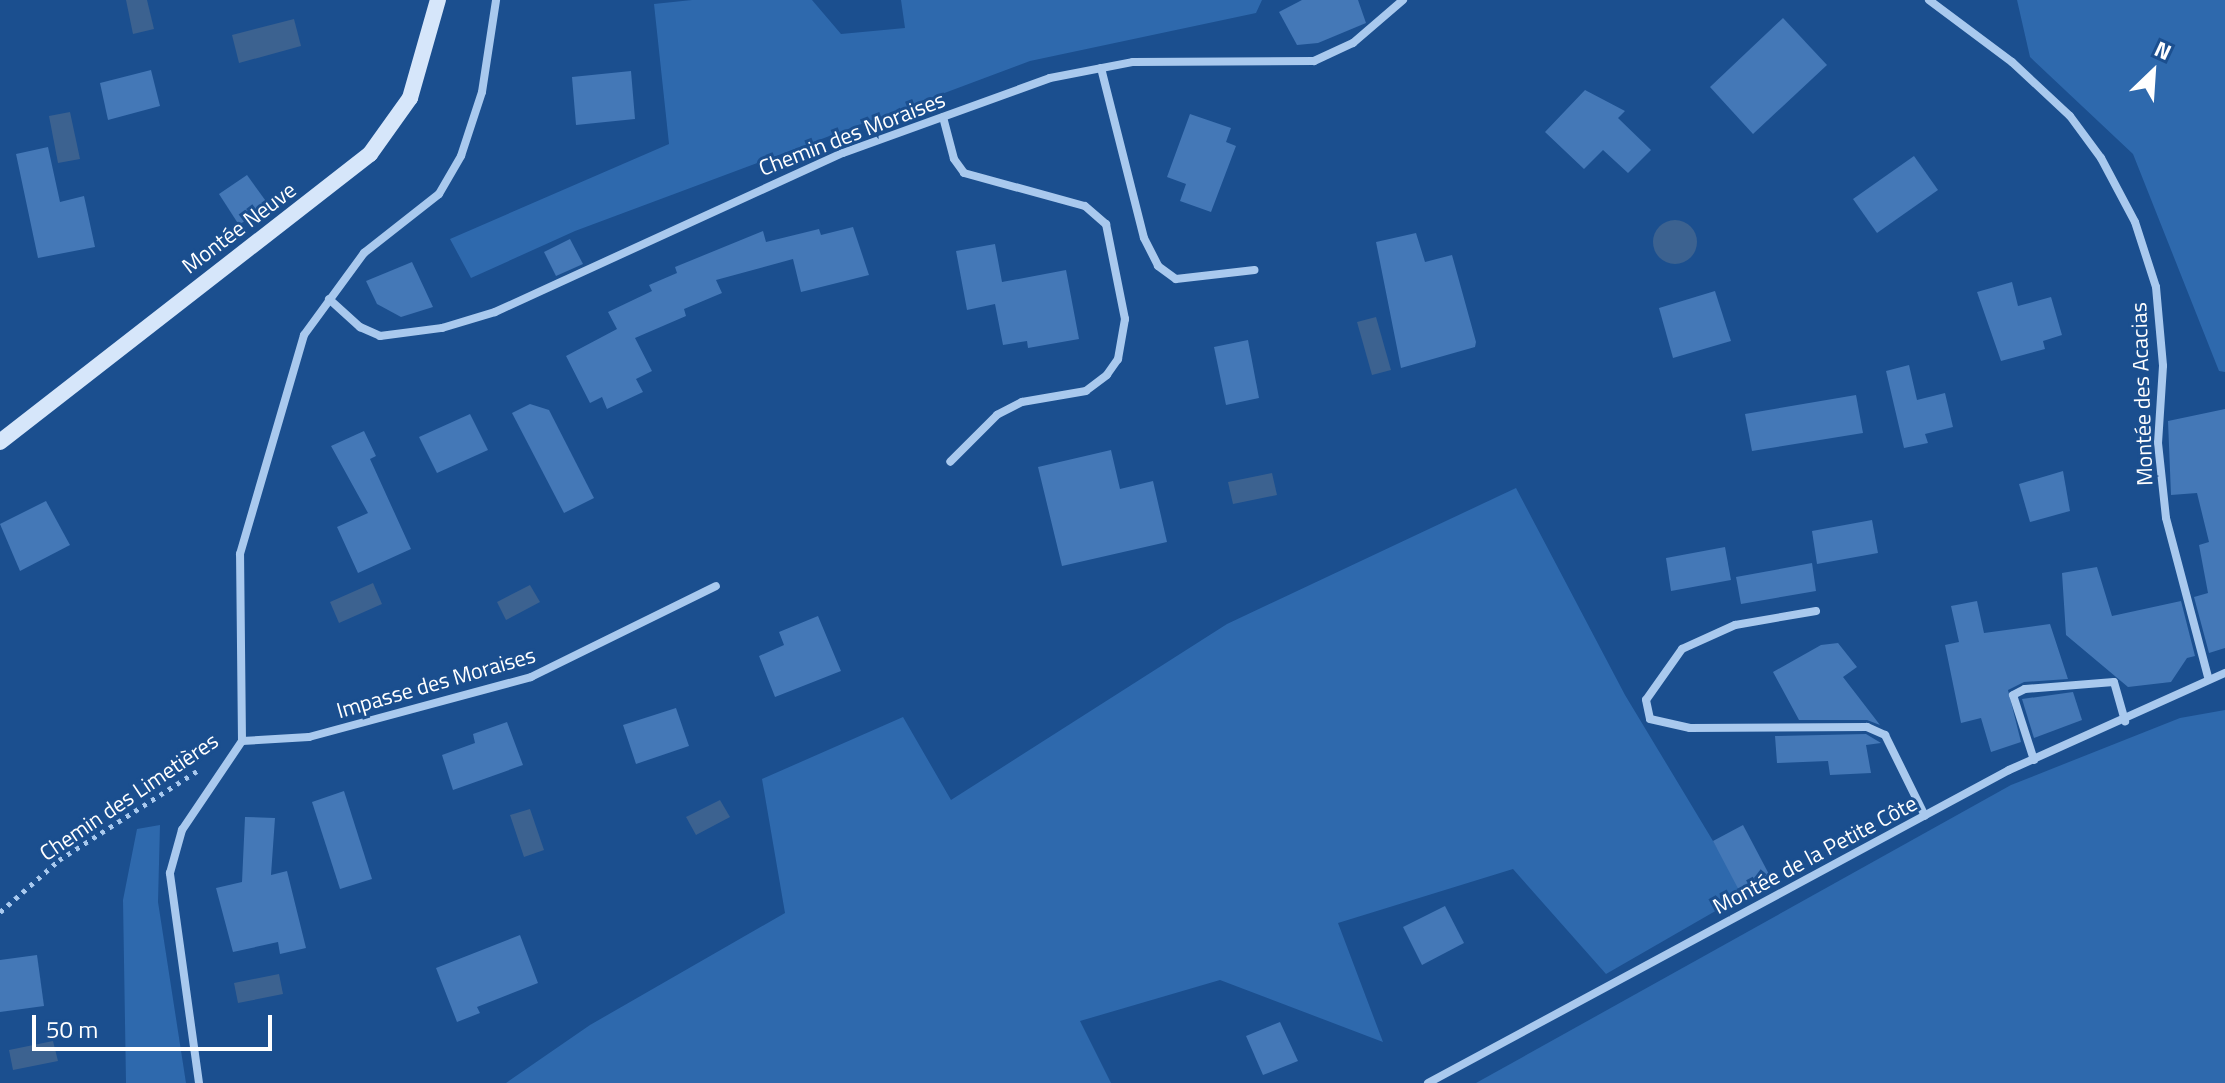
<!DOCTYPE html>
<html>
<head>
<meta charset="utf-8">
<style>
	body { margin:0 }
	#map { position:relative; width:2225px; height:1083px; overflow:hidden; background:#1b4f8f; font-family:"Titillium Web",sans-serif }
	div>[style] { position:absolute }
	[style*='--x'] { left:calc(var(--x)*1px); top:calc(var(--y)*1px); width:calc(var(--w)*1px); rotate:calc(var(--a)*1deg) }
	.green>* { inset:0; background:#2e69ad }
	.water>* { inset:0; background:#3c6290 }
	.round { border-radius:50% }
	.building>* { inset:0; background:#4478b7 }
	.path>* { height:5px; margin-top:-2.5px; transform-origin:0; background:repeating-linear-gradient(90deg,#a9c9ee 0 4px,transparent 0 10px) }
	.street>* { height:8px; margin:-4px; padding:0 4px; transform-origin:4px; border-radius:4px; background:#a9c9ee }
	.secondary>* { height:16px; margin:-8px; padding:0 8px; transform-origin:8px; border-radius:8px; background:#d6e6fa }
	span { translate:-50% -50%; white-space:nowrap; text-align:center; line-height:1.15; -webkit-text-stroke:6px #1b4f8f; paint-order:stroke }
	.street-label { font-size:22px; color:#fff }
	.north { position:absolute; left:2113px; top:32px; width:80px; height:80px; -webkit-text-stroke:6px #1b4f8f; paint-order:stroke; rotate:25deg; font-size:22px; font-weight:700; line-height:32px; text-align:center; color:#fff }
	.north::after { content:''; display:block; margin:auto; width:28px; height:36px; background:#fff; clip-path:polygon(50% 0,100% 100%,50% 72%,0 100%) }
	.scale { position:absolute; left:32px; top:1015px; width:240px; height:36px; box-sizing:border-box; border:4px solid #fff; border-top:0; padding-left:10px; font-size:24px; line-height:28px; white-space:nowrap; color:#fff; -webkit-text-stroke:6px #1b4f8f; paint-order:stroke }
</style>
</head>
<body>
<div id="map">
	<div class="green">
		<i style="clip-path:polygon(692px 0,812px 0,841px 34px,905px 28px,901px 0,1262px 0,1256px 13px,1030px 61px,575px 231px,471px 278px,450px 239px,669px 144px,654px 4px)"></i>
		<i style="clip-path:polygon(2017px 0,2225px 0,2225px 372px,2219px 371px,2133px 154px,2030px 57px)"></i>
		<i style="clip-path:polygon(1516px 488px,1625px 695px,1745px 894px,1606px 974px,1513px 869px,1338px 923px,1383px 1042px,1220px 980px,1080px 1021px,1111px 1083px,506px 1083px,590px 1025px,785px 913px,762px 779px,903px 717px,951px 800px,1227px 624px)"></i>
		<i style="clip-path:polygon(2225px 710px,2225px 1083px,1476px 1083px,2011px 785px,2180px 718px)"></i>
		<i style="clip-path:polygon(160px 825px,158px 902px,186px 1083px,126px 1083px,123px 900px,137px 829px)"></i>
	</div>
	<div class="water">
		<i style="clip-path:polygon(126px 0,147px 0,154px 29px,133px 34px)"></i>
		<i style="clip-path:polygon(294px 19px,301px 46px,239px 63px,232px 35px)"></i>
		<i style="clip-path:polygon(70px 112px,80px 159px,58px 163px,49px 116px)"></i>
		<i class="round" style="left:1653px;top:220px;width:44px;height:44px"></i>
		<i style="clip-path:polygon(1376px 317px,1391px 370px,1372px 375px,1357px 322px)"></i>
		<i style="clip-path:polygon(1272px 473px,1277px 495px,1233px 504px,1228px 482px)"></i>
		<i style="clip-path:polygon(373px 583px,382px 604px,339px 623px,330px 602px)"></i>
		<i style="clip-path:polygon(530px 585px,540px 602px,506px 620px,497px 602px)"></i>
		<i style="clip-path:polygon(720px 800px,730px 817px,696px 835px,686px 817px)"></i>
		<i style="clip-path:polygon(530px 809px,544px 850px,524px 857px,510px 815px)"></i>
		<i style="clip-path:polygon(279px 974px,283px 994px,238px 1003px,234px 983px)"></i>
		<i style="clip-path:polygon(53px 1041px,58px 1061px,13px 1070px,9px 1050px)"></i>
	</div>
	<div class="building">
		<i style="clip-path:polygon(1302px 0,1358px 0,1366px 23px,1318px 43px,1297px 45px,1279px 12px)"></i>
		<i style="clip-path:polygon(1783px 18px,1827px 65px,1753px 134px,1710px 87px)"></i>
		<i style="clip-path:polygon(151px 70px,160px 106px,108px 120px,100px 83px)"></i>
		<i style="clip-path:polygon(631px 71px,635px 119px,576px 125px,572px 77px)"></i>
		<i style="clip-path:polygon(1585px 90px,1625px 111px,1618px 118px,1651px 150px,1628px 173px,1603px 150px,1584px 169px,1545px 132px)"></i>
		<i style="clip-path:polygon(1190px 114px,1231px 128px,1226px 142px,1236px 146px,1211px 212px,1180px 201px,1186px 184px,1167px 177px)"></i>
		<i style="clip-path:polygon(48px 147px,60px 202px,84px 196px,95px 247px,38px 258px,16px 154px)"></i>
		<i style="clip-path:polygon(1914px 156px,1938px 190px,1877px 233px,1853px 199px)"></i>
		<i style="clip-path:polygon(247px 175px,268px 204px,239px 225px,219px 194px)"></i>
		<i style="clip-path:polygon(853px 227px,869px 275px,801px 292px,793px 259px,716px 280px,722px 293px,684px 309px,686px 316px,635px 338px,652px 371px,636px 379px,643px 392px,607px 409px,602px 397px,590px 403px,566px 356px,617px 329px,608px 312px,652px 291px,649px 285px,677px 273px,675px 267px,763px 231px,766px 242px,819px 229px,821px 235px)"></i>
		<i style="clip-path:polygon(1416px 233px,1425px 262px,1452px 255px,1476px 342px,1475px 347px,1401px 368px,1376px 242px)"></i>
		<i style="clip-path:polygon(570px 239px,583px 264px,556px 276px,544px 252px)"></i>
		<i style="clip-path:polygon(995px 244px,1002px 282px,1066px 270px,1079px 339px,1028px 348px,1027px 341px,1003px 345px,995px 304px,967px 310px,956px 251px)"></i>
		<i style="clip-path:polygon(412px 262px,433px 307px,401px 317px,377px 304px,366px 281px)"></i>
		<i style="clip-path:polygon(2012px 282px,2018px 306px,2051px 297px,2062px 335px,2043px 341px,2045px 349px,2001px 361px,1977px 292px)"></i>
		<i style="clip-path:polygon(1715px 291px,1731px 341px,1673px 358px,1659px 308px)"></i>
		<i style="clip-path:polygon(1248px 340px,1259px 398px,1226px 405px,1214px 347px)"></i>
		<i style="clip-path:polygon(1909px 365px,1917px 400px,1945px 393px,1953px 427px,1925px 434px,1928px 443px,1904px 448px,1886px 371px)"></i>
		<i style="clip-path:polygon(1856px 395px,1863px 433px,1752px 451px,1745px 414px)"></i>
		<i style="clip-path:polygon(530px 404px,549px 410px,594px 498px,564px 513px,512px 413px)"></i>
		<i style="clip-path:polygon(2225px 409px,2225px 648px,2209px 653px,2194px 597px,2208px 593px,2199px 545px,2209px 542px,2197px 493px,2171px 495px,2168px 421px)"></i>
		<i style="clip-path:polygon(470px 414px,488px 450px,437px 473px,419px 437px)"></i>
		<i style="clip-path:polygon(364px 431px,376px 456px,370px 459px,411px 549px,358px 573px,337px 527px,368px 513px,331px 446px)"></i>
		<i style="clip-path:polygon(1111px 450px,1120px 489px,1153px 481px,1167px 542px,1062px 566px,1038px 467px)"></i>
		<i style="clip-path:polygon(2063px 471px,2070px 511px,2030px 522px,2019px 484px)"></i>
		<i style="clip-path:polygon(46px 501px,70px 545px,20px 571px,0 524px)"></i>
		<i style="clip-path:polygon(1872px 520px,1878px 553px,1817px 564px,1812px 531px)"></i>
		<i style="clip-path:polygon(1725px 547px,1731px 580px,1671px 591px,1666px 558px)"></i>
		<i style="clip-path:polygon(1812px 563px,1816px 591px,1741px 604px,1736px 577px)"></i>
		<i style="clip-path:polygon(2097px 567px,2112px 616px,2181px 601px,2195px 656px,2187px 658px,2171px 682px,2128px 687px,2066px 635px,2062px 573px)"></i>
		<i style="clip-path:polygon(1977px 601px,1984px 633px,2050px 624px,2068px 679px,2024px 682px,2008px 690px,2021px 742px,1991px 752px,1981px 718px,1961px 723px,1945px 645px,1959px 642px,1951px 606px)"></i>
		<i style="clip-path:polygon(818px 616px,841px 671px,775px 697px,759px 656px,784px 645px,779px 632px)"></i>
		<i style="clip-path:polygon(1838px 643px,1857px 667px,1843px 677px,1880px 725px,1867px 720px,1799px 720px,1773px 672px,1821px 645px)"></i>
		<i style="clip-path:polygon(2073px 692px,2082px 720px,2034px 738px,2022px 699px)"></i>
		<i style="clip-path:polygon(676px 708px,689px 746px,636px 764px,623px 725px)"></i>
		<i style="clip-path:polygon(507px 722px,523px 765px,453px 790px,442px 755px,475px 743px,473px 734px)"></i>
		<i style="clip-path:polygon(1866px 734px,1881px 743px,1866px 745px,1871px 773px,1830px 775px,1828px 761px,1777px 763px,1775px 736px)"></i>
		<i style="clip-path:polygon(344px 791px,372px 879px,340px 889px,312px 802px)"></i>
		<i style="clip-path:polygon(245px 817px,275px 818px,271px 875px,287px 871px,306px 948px,280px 954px,278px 942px,233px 952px,216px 888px,242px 882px)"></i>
		<i style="clip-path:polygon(1743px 825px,1771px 878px,1742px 896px,1713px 841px)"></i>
		<i style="clip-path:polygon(1445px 906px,1464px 943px,1422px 965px,1403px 927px)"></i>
		<i style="clip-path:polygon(520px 935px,538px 983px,477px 1007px,480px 1013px,457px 1022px,436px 968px)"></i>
		<i style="clip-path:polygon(37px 955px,44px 1006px,0 1012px,0 960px)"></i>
		<i style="clip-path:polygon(1280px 1022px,1298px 1061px,1263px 1075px,1246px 1036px)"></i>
	</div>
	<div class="path">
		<i style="--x:0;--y:912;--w:79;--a:-41.4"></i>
		<i style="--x:59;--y:860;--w:164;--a:-32.8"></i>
	</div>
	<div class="street">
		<i style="--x:1929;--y:0;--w:104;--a:36.8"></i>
		<i style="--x:2012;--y:62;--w:79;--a:43"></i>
		<i style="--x:2070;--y:116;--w:52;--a:53.6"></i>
		<i style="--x:2101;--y:158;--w:72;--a:62"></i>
		<i style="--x:2135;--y:222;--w:68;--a:72.1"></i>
		<i style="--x:2156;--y:287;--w:79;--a:84.9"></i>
		<i style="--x:2163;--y:366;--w:77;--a:93.7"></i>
		<i style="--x:2158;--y:443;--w:75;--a:83.9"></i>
		<i style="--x:2166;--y:518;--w:164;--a:75.2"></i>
		<i style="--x:1101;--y:68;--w:175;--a:75.8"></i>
		<i style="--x:1144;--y:238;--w:31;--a:63"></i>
		<i style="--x:1158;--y:266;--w:22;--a:36"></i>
		<i style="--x:1176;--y:279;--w:79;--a:-6.6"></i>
		<i style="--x:943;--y:117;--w:43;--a:75.3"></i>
		<i style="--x:954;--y:159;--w:17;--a:54"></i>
		<i style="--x:964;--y:173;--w:125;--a:15.3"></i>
		<i style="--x:1085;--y:206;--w:28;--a:41"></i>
		<i style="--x:1106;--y:224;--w:97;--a:78.7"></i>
		<i style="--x:1125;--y:319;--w:41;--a:99.9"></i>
		<i style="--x:1118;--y:359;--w:19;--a:125"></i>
		<i style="--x:1107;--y:375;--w:26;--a:143"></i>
		<i style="--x:1086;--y:391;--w:65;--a:170.2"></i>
		<i style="--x:1022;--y:402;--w:28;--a:153"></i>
		<i style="--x:997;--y:415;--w:66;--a:135"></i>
		<i style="--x:329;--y:299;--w:42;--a:42.1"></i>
		<i style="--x:360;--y:327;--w:22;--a:24"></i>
		<i style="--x:380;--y:336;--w:63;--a:-7.4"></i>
		<i style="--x:442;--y:328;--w:55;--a:-16.8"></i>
		<i style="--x:495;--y:312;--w:383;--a:-24.6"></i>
		<i style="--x:843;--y:153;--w:220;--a:-19.9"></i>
		<i style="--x:1050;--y:78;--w:85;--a:-10.9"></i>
		<i style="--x:1133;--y:62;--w:181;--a:-0.3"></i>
		<i style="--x:1314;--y:61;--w:43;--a:-24.8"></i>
		<i style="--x:1353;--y:43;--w:66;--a:-40.7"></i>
		<i style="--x:1816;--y:611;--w:82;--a:170.2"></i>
		<i style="--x:1735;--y:625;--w:58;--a:155.6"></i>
		<i style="--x:1682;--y:649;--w:62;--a:125.2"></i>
		<i style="--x:1646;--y:700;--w:19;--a:78"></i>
		<i style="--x:1650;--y:719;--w:41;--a:12.7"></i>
		<i style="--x:1690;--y:728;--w:177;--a:-0.3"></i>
		<i style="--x:1867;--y:727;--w:20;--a:24"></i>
		<i style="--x:1885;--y:735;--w:90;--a:63.7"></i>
		<i style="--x:242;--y:741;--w:67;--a:-3.4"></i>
		<i style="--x:309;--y:737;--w:230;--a:-15.1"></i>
		<i style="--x:531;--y:677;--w:206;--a:-26.2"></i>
		<i style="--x:2034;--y:760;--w:68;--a:-107.9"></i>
		<i style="--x:2013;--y:695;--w:13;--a:-27"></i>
		<i style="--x:2025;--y:689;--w:89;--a:-4.5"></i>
		<i style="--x:2114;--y:682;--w:41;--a:74.2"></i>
		<i style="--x:199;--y:1083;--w:212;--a:-97.9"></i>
		<i style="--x:170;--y:873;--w:45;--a:-74.4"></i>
		<i style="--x:182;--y:830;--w:107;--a:-56"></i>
		<i style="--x:242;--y:741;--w:187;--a:-90.6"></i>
		<i style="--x:240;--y:554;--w:228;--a:-73.7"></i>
		<i style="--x:304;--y:335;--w:102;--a:-53.8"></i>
		<i style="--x:364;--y:253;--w:95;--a:-38.2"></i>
		<i style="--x:439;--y:194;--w:44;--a:-59.9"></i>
		<i style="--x:461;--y:156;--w:67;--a:-71.8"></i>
		<i style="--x:482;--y:92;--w:93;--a:-81.3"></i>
		<i style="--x:1428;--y:1083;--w:660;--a:-28.31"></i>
		<i style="--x:2009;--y:770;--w:237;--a:-24.2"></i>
	</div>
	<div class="secondary">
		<i style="--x:0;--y:442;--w:469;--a:-37.9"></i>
		<i style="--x:370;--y:154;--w:69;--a:-54.5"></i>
		<i style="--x:410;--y:98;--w:102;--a:-74.1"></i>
	</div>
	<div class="street-label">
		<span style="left:852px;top:134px;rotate:-21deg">Chemin des Moraises</span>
		<span style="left:239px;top:228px;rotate:-37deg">Montée Neuve</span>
		<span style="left:2142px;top:394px;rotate:-92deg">Montée des Acacias</span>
		<span style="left:436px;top:683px;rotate:-16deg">Impasse des Moraises</span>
		<span style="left:129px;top:797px;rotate:-34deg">Chemin des Limetières</span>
		<span style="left:1815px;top:855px;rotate:-28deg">Montée de la Petite Côte</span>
	</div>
	<div class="north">N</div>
	<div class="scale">50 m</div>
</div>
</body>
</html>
